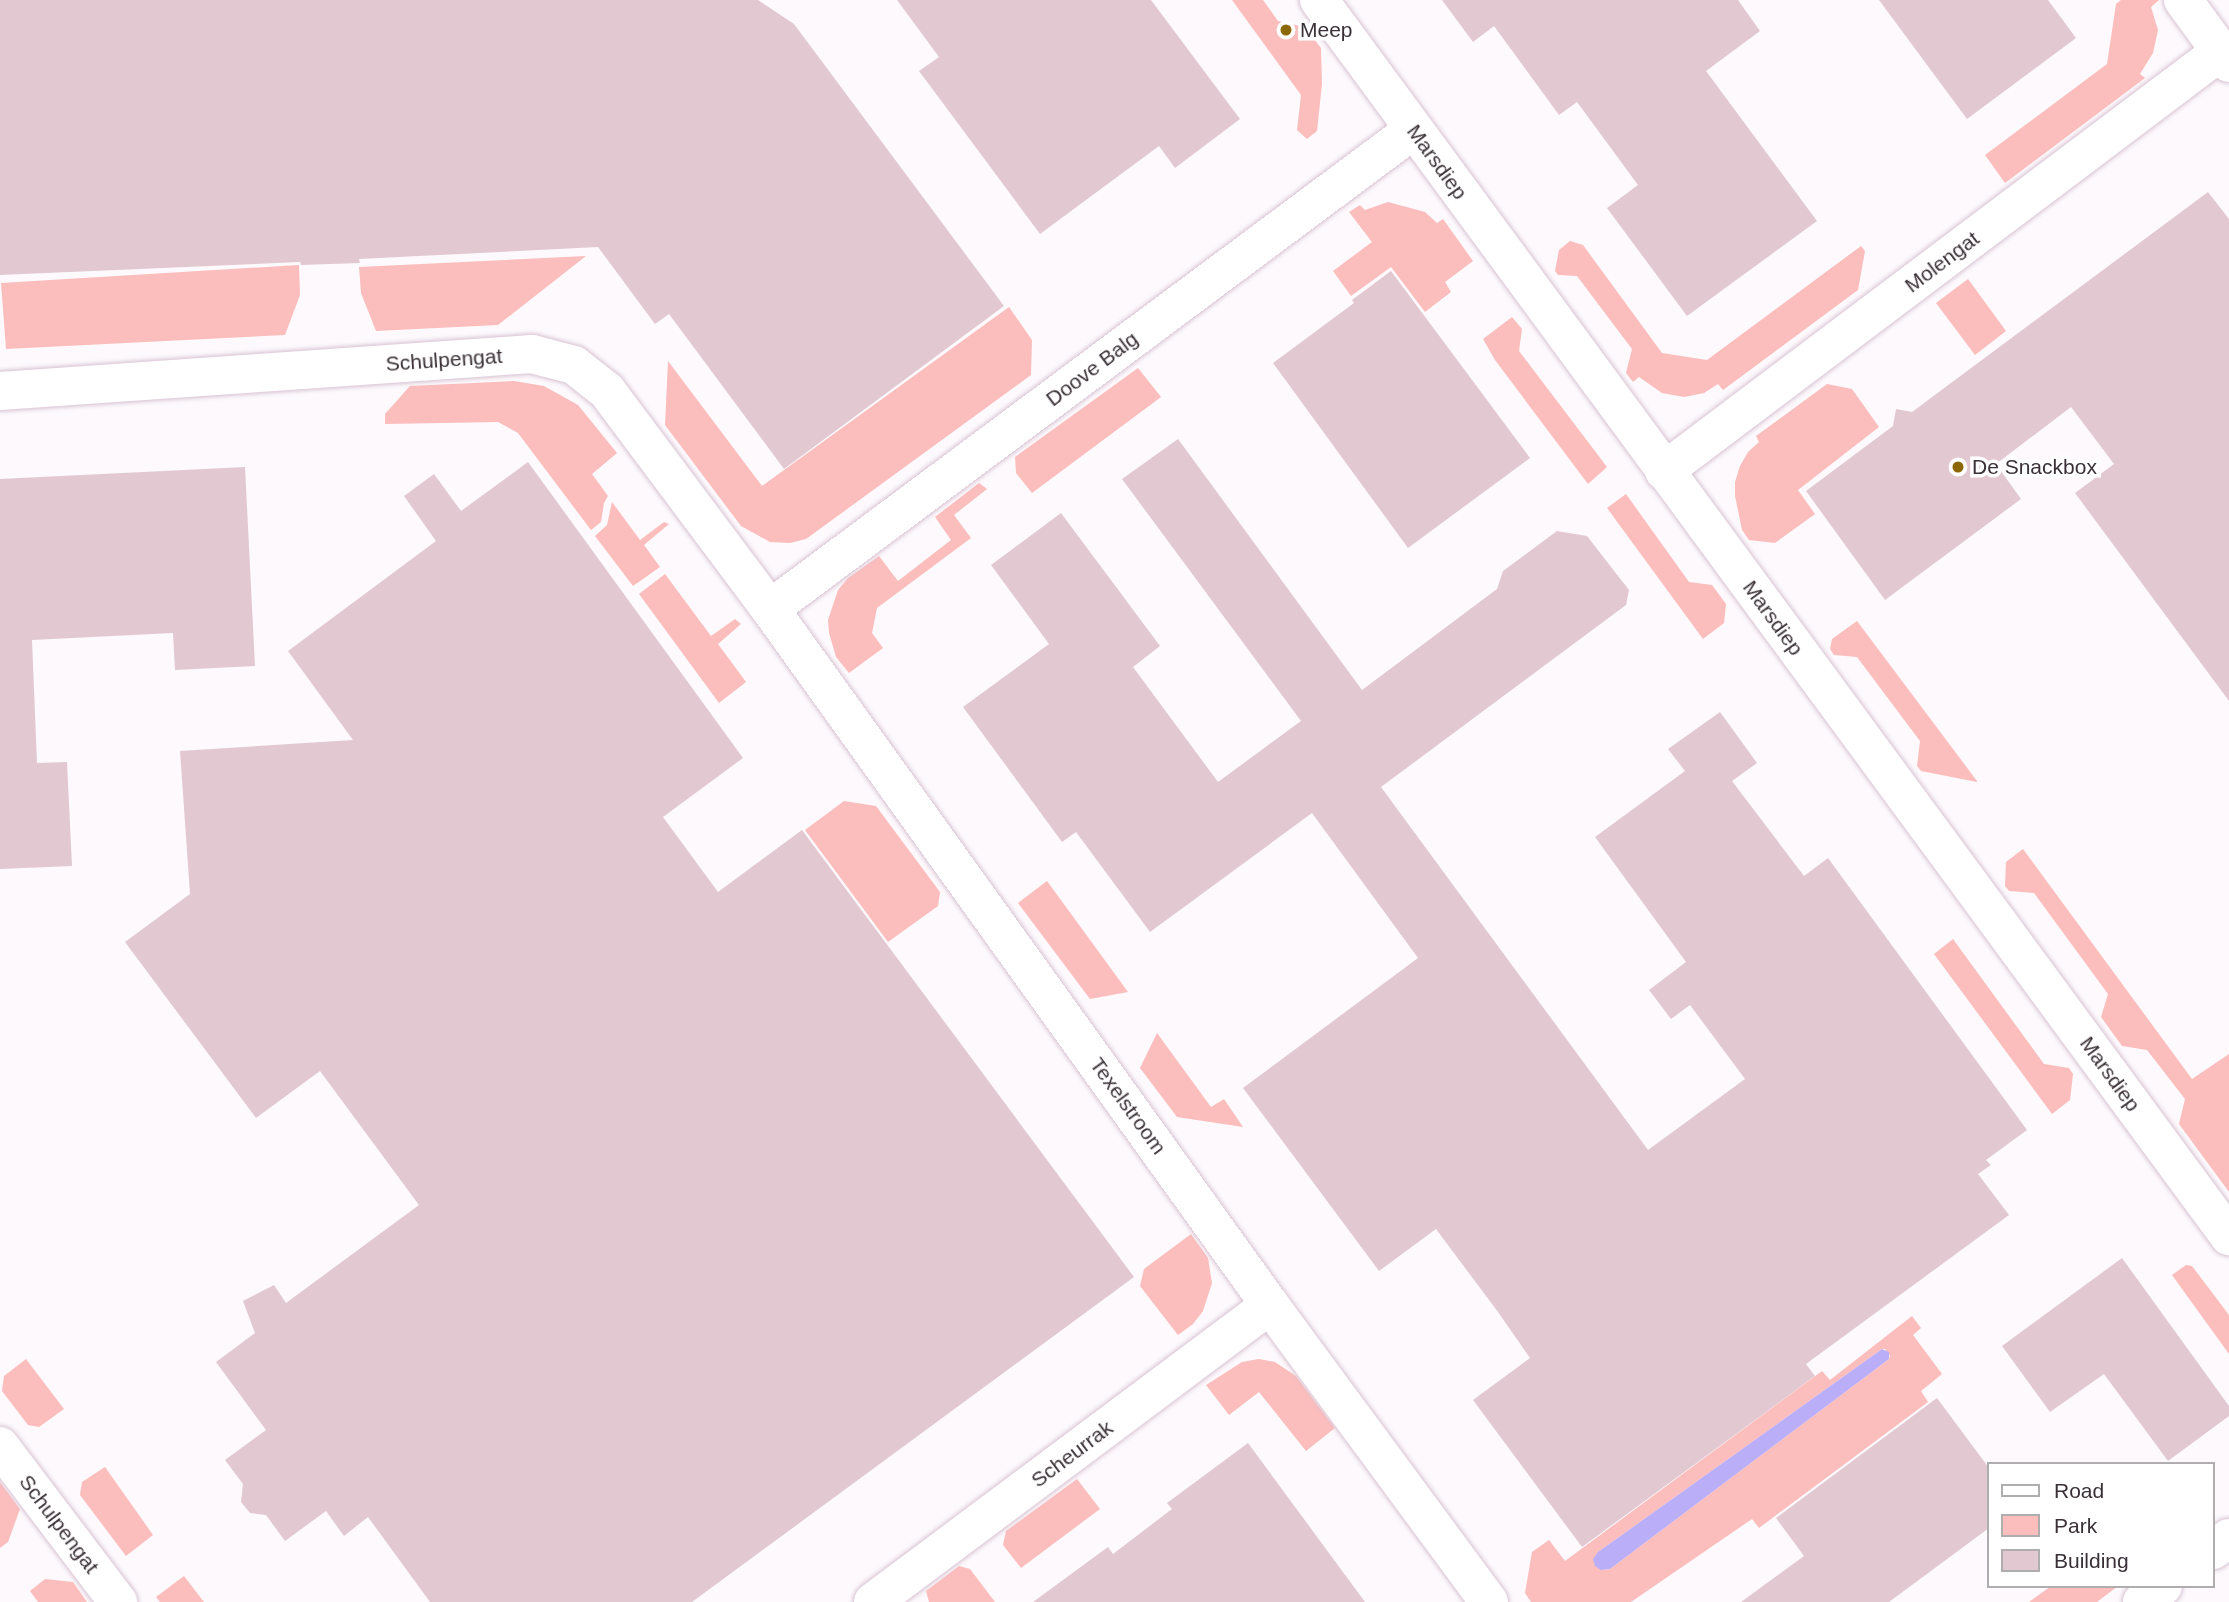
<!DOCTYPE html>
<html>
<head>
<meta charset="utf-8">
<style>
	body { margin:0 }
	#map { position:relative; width:2229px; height:1602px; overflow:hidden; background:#fdf9fc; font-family:Arial,sans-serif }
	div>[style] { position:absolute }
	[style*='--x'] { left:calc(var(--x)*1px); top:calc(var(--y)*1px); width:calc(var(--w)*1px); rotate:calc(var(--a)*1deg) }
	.green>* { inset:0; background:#fcbdbd }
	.water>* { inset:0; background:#bbaef9 }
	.building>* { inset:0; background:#e2c9d1 }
	.roads { filter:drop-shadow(0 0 2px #d8c3d2) drop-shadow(0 0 2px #d8c3d2) }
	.minor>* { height:38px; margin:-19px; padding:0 19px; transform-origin:19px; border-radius:19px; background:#fff }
	.dots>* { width:19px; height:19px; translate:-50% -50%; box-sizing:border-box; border:4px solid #fff; border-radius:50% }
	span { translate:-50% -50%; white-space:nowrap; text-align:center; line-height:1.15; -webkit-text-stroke:7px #fff; paint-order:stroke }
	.poi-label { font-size:21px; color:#393137 }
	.left { translate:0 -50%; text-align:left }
	.street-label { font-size:21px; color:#393137 }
	.legend { position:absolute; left:1987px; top:1462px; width:228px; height:126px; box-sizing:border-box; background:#fff; border:2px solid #b0adaf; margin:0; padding:9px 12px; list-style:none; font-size:21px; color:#393137 }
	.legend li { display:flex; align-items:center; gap:14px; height:35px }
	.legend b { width:35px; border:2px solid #b0adaf }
</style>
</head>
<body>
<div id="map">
	<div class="green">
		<i style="clip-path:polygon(1232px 0,1263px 0,1278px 21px,1305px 27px,1321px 48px,1322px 84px,1317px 131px,1307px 139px,1297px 130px,1301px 95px)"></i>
		<i style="clip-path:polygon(2121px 0,2159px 0,2151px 7px,2158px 30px,2153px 53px,2140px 74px,2145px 78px,2005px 183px,1985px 155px,2107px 64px,2116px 4px)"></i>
		<i style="clip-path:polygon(1388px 202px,1425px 212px,1437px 223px,1443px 219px,1473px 261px,1445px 282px,1451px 292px,1425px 312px,1391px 267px,1351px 296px,1333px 271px,1372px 242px,1349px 212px,1360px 205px,1365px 210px)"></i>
		<i style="clip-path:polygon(1570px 241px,1583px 245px,1662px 353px,1707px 360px,1861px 246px,1865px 251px,1858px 290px,1723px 390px,1718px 384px,1704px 393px,1684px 397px,1662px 393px,1639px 377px,1633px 382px,1626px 373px,1632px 349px,1577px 276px,1558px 275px,1555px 271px,1559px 250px)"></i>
		<i style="clip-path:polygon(586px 256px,498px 325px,376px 331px,361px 293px,359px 267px)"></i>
		<i style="clip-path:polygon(299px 265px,300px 295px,285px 335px,6px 349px,1px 283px)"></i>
		<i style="clip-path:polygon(1968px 279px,2006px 331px,1975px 355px,1936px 303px)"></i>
		<i style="clip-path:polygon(1009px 307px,1032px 340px,1031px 375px,806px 539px,790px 543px,770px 542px,741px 526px,665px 425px,668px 361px,762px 486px)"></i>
		<i style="clip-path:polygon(1512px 317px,1522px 329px,1519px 351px,1607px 467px,1588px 484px,1495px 360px,1483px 339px)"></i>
		<i style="clip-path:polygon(1138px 368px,1161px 397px,1032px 493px,1016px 473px,1015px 457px)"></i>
		<i style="clip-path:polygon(514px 381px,544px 386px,578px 405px,617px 453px,592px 474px,608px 496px,604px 503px,601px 522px,591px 530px,518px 433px,498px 422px,385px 424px,385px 414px,410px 386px)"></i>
		<i style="clip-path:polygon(1827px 384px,1852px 389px,1879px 427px,1798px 490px,1815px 514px,1775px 543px,1749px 540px,1742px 530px,1735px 496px,1735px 482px,1740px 466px,1748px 452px,1759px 442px,1756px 436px)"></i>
		<i style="clip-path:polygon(979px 483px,987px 489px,954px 515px,971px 538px,877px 608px,872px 633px,883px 648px,849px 673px,836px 657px,829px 633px,828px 620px,838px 590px,848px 578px,879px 556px,898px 581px,951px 540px,935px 517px)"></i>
		<i style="clip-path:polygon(1626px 494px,1689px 582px,1712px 585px,1726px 604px,1724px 623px,1703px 639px,1607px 508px)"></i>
		<i style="clip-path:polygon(612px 502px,640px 540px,664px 522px,669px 524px,644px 545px,660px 567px,633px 586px,595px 536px,607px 525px)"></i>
		<i style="clip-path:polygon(665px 574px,711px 636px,735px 619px,741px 624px,718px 644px,746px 682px,719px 703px,639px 594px)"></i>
		<i style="clip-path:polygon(1857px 621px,1977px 781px,1977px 782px,1921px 771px,1917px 766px,1920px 741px,1857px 657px,1834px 655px,1830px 649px,1832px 639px)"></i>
		<i style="clip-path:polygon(844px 801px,876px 806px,940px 892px,938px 906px,888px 942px,805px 830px)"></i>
		<i style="clip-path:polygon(2023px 849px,2192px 1079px,2229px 1054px,2229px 1192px,2179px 1124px,2185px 1099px,2147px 1050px,2122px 1046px,2101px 1017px,2108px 994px,2034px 893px,2009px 891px,2005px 886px,2006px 862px)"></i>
		<i style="clip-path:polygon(1047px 881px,1128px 992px,1090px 999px,1018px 903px)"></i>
		<i style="clip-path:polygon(1953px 939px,2044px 1064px,2069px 1068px,2073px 1074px,2070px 1100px,2052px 1114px,1934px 954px)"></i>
		<i style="clip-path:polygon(1157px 1033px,1211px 1107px,1224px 1099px,1243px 1127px,1177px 1117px,1140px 1068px)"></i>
		<i style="clip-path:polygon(1191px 1234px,1208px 1258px,1212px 1283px,1203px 1311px,1193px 1324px,1178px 1335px,1140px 1286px,1144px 1269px)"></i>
		<i style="clip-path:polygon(2186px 1265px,2192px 1266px,2229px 1315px,2229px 1354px,2172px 1275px)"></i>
		<i style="clip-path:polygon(evenodd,1912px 1316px,1921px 1328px,1913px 1335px,1942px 1374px,1921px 1391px,1928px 1402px,1759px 1528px,1752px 1519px,1631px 1602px,1531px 1602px,1525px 1593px,1532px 1552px,1549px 1540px,1565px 1561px,1822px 1371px,1830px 1380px,1912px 1316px,1882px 1349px,1885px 1349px,1890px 1356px,1889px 1359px,1610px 1569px,1601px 1570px,1598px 1552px,1882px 1349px)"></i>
		<i style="clip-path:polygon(26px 1359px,64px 1409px,39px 1427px,28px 1425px,2px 1391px,4px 1376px)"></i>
		<i style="clip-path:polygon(1259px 1359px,1275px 1362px,1296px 1376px,1335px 1428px,1306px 1451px,1259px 1392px,1229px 1415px,1206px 1385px,1242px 1362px)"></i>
		<i style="clip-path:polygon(105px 1467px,153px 1535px,126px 1556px,80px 1495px,82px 1482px)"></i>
		<i style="clip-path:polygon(1077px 1479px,1100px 1509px,1021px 1568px,1003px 1545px,1006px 1531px)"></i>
		<i style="clip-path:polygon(0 1482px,20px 1509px,8px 1542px,0 1548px)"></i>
		<i style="clip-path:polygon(959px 1566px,970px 1569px,995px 1602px,929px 1602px,926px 1591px)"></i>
		<i style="clip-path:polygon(184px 1576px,204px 1602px,160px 1602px,156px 1597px)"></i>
		<i style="clip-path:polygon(45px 1579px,73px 1582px,87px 1602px,38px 1602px,30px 1591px)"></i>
		<i style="clip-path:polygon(2051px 1586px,2118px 1586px,2097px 1602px,2029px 1602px)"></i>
	</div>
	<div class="water">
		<i style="clip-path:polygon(1882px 1349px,1889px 1352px,1889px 1359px,1610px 1569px,1601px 1570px,1595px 1566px,1593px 1559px,1598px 1552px)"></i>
	</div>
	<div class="building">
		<i style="clip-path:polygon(0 0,758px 0,794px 24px,1004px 306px,784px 469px,669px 314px,655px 324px,598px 247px,359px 259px,360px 263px,301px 265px,300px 262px,0 275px)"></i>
		<i style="clip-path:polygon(897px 0,1151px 0,1240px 119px,1175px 168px,1159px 146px,1040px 234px,919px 71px,939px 57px)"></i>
		<i style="clip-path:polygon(1442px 0,1738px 0,1760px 31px,1706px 71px,1817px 221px,1687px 316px,1607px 208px,1638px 185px,1577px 102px,1559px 115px,1494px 26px,1473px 42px)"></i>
		<i style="clip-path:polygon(1879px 0,2048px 0,2076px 38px,1967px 119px)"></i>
		<i style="clip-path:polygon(2208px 192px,2229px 219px,2229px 701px,2075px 493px,2114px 464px,2071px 407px,1996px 464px,2021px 499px,1885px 600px,1806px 491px,1893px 426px,1896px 409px,1912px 412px)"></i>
		<i style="clip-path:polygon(1391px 271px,1530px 458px,1408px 548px,1273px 363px,1354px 303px,1352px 300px)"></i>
		<i style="clip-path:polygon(1178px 439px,1362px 690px,1497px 589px,1503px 571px,1557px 531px,1587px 536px,1629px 590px,1626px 605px,1381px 787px,1648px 1150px,1745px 1079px,1690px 1005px,1671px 1019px,1649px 990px,1686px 962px,1595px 837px,1685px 771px,1668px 749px,1720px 712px,1757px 763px,1732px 781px,1804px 876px,1828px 858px,2027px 1130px,1986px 1160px,1991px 1165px,1978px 1174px,2009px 1215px,1806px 1364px,1815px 1376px,1582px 1547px,1473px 1400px,1530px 1358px,1498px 1312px,1436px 1229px,1379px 1271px,1243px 1088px,1418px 958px,1312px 813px,1150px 932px,1076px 832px,1062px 842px,963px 707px,1049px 644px,991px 565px,1061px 513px,1160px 646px,1133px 667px,1218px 782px,1301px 721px,1122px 479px)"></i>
		<i style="clip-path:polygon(528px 462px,743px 758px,663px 817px,718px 892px,802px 830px,1134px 1277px,692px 1602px,430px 1602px,368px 1517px,344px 1536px,326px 1511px,285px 1541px,266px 1515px,250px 1513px,241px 1502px,243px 1484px,225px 1460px,266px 1430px,216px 1362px,255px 1333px,243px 1301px,274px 1285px,286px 1303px,419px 1205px,320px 1071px,256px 1118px,125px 942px,190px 894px,180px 751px,353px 740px,288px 651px,436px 541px,404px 496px,434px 474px,461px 511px)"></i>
		<i style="clip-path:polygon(245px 467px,255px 666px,175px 670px,173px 633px,32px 640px,37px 763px,67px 762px,72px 866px,0 869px,0 479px)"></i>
		<i style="clip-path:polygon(2122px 1258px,2229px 1406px,2229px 1416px,2168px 1461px,2104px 1374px,2050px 1412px,2002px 1346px)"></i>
		<i style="clip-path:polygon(1937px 1398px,1989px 1468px,1989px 1528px,1889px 1602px,1741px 1602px,1804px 1556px,1776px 1518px)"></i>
		<i style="clip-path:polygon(1248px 1443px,1365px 1602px,1033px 1602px,1108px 1547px,1113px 1554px,1172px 1509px,1167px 1503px)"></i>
	</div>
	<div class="roads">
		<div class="minor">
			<i style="--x:1319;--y:0;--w:1535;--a:53.64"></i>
			<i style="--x:2183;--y:0;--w:78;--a:53.9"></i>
			<i style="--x:0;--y:391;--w:533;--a:-3.98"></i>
			<i style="--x:532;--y:354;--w:43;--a:14.7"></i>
			<i style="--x:574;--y:365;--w:42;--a:38.2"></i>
			<i style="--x:607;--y:391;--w:272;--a:53.2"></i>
			<i style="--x:770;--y:609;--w:857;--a:54.31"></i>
			<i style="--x:1270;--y:1305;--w:369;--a:53.6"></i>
			<i style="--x:1664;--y:471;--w:696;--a:-37"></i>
			<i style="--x:770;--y:609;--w:802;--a:-36.68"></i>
			<i style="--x:0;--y:1446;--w:196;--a:52.9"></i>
			<i style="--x:2213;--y:1550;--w:20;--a:-37"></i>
			<i style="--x:873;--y:1602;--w:496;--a:-36.8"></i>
			<i style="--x:2142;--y:1602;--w:26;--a:-37"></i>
		</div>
	</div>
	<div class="dots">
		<i style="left:1286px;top:30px;background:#8b6706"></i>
		<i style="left:1958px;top:467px;background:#8b6706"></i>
	</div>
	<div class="poi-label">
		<span class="left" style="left:1300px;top:30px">Meep</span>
		<span class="left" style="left:1972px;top:467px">De Snackbox</span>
	</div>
	<div class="street-label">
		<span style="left:1437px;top:162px;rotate:54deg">Marsdiep</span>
		<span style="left:1942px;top:262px;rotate:-37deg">Molengat</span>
		<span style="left:444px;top:360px;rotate:-4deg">Schulpengat</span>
		<span style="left:1092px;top:369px;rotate:-37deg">Doove Balg</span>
		<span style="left:1773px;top:618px;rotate:54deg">Marsdiep</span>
		<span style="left:2110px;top:1074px;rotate:54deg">Marsdiep</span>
		<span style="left:1128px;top:1106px;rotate:54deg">Texelstroom</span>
		<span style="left:1072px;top:1454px;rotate:-37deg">Scheurrak</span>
		<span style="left:59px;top:1524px;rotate:53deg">Schulpengat</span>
	</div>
	<ul class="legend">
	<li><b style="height:9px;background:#fff"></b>Road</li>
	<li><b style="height:19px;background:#fcbdbd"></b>Park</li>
	<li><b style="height:19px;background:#e2c9d1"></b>Building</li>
	</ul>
</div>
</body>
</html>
